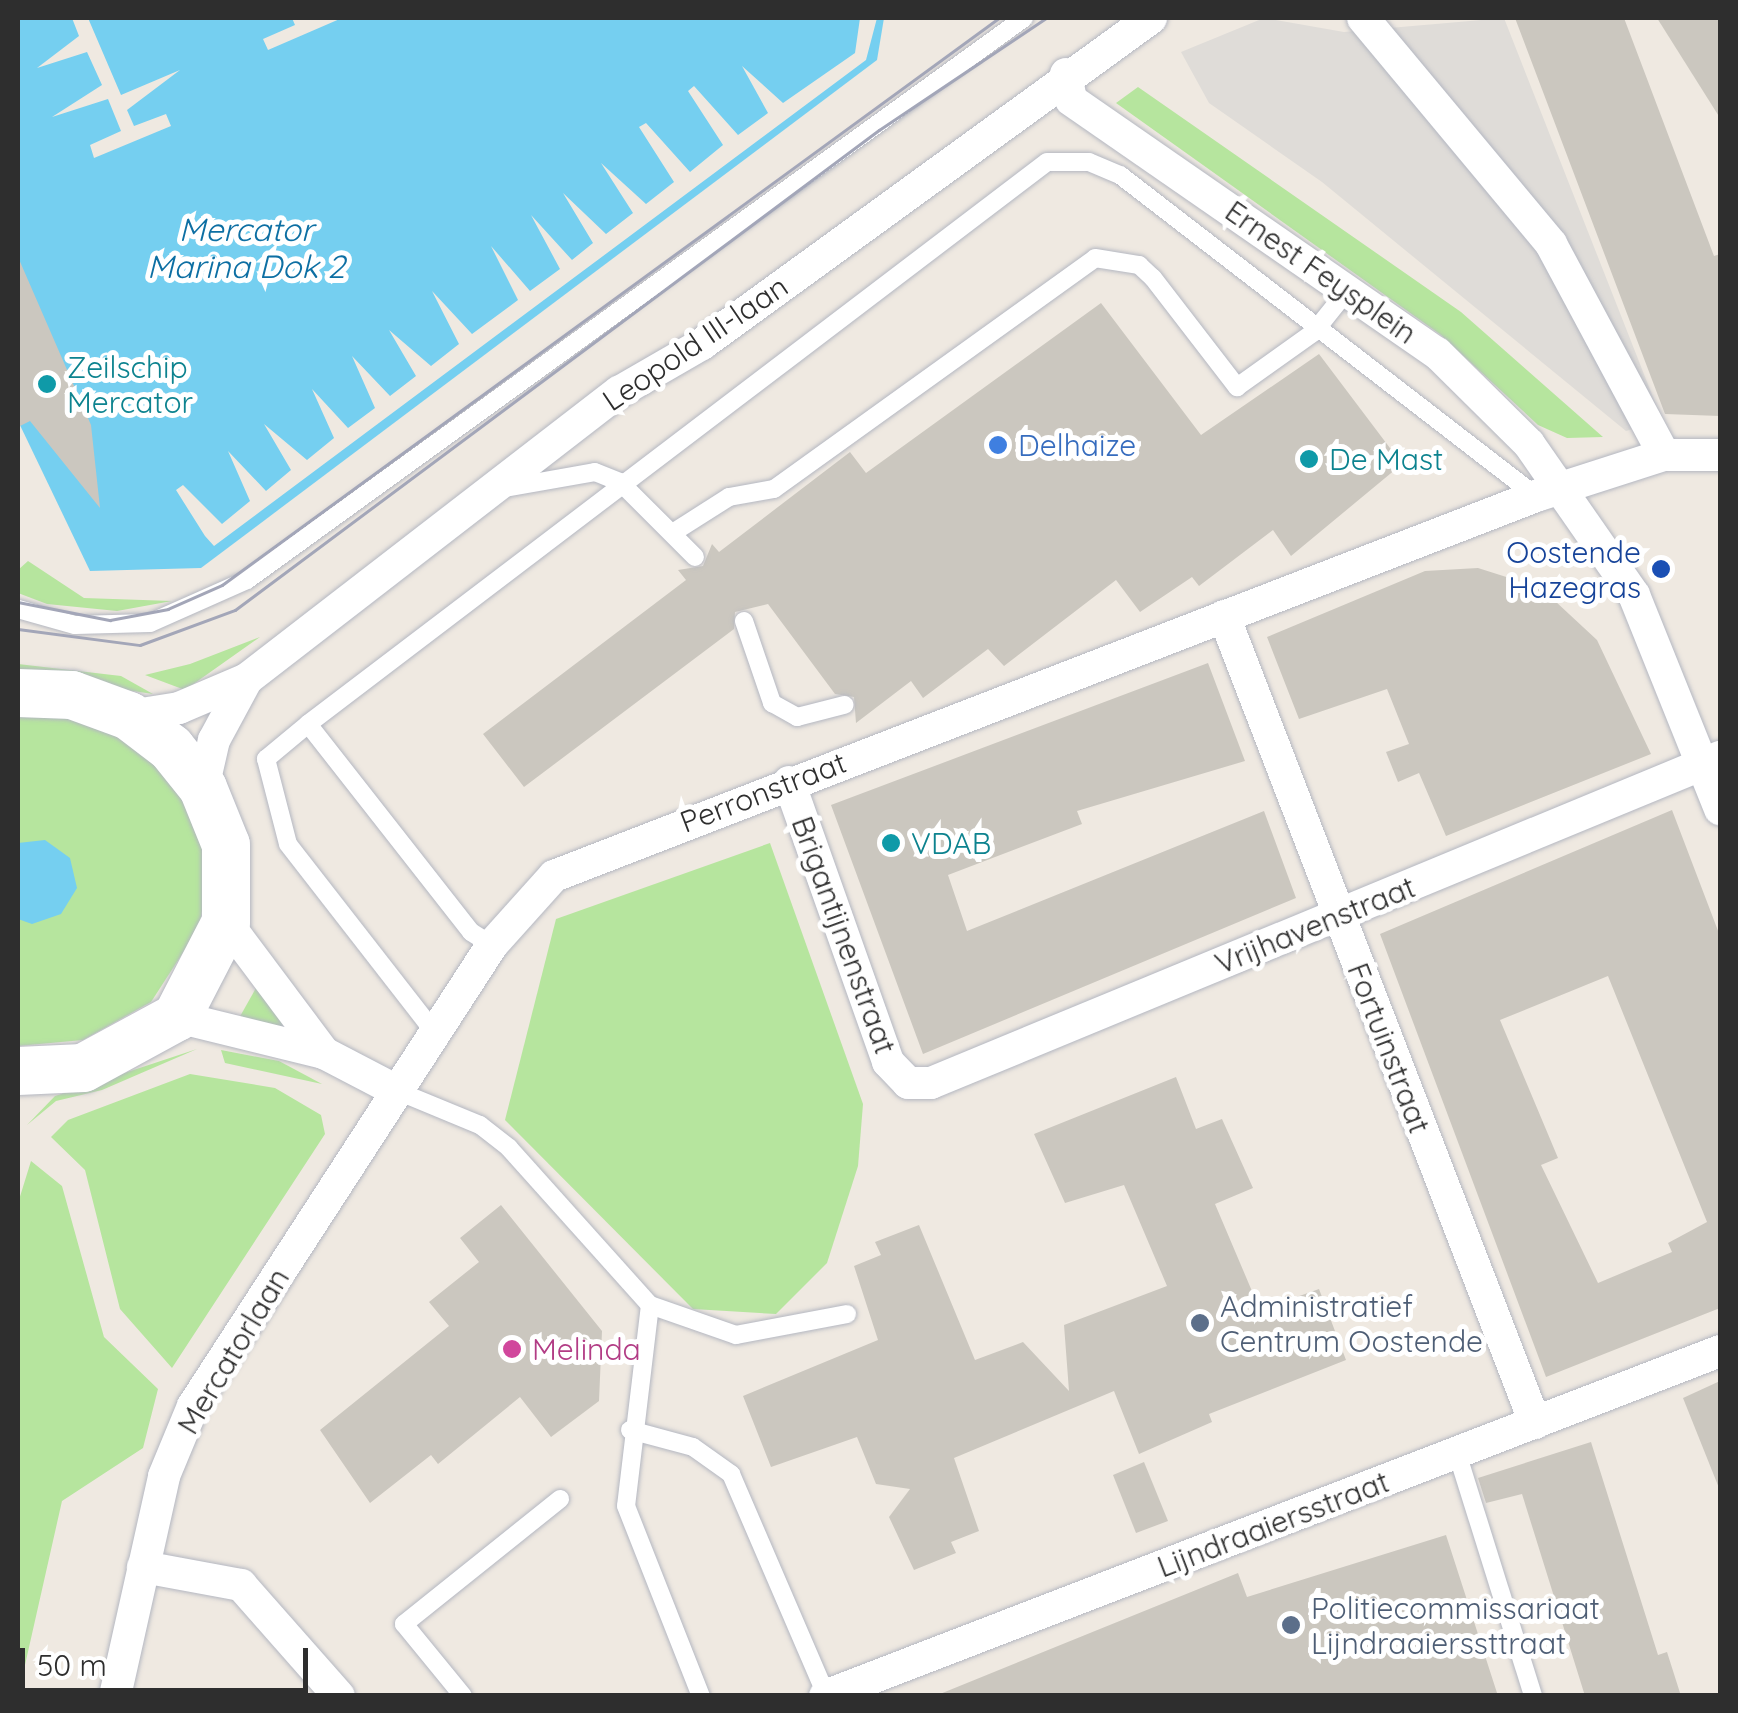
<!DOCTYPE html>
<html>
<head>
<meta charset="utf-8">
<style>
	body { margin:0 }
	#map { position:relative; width:1738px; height:1713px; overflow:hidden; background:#efe9e1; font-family:Quicksand,sans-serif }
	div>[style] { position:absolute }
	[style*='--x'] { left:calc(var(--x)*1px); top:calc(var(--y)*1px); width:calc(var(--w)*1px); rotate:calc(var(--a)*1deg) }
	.green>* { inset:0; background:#b6e59e }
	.plaza>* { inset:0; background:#dfdcd8 }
	.water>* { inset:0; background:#75cff0 }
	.pier>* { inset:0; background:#efe9e1 }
	.building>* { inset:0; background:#cbc7bf }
	.roads { filter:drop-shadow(0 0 2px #b4b7c1) drop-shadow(0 0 2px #b4b7c1) }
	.lane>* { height:18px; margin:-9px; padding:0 9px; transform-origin:9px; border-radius:9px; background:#fff }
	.street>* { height:32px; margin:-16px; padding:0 16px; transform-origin:16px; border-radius:16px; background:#fff }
	.secondary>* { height:48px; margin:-24px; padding:0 24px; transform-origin:24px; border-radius:24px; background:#fff }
	.tram>* { height:2.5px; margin:-1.25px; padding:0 1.25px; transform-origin:1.25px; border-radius:1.25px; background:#a3a6b8 }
	.dots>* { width:28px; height:28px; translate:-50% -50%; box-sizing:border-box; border:5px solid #fff; border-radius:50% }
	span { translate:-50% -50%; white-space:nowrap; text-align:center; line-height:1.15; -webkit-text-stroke:10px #fff; paint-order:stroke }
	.street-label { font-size:30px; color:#2e2e2e }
	.culture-label { font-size:30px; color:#0d838f }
	.left { translate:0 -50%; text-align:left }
	.shop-label { font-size:30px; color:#366cbe }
	.transit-label { font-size:30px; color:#164399 }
	.right { translate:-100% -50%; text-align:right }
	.service-label { font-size:30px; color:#4e5e75 }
	.hotel-label { font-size:30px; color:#b23c85 }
	.water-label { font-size:32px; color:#0d6fa3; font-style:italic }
	.frame { position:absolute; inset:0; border:20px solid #2e2e2e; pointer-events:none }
	.scale { position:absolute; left:20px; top:1648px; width:288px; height:45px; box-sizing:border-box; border:5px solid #2e2e2e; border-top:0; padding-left:12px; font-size:30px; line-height:35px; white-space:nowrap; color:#2e2e2e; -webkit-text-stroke:8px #fff; paint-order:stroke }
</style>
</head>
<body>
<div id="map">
	<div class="green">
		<i style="clip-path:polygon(1138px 87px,1461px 312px,1603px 437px,1567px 438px,1538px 425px,1441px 335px,1116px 103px)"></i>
		<i style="clip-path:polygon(28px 561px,84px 598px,172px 601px,117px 611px,47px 604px,18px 593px,18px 570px)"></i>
		<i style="clip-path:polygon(260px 637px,185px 690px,145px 675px,190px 664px)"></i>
		<i style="clip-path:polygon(18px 664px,121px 676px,153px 694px,18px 674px)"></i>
		<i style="clip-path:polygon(58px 712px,123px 735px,178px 786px,203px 849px,206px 888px,199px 928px,151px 1002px,83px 1040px,18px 1046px,18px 713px)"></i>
		<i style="clip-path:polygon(770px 843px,863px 1104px,858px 1166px,827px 1263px,776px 1314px,693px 1309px,505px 1120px,556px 919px)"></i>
		<i style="clip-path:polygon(256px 988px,283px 1022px,283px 1027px,238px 1020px)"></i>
		<i style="clip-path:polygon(197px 1049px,102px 1090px,56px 1101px,27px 1125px,55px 1096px)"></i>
		<i style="clip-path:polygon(221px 1050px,279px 1061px,322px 1084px,225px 1063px)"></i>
		<i style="clip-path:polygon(190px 1074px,275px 1088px,321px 1115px,325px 1134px,172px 1368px,120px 1309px,85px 1170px,51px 1137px,68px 1120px)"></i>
		<i style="clip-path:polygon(31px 1161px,62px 1186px,104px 1337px,158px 1389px,143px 1448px,62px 1501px,18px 1696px,18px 1203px)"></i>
	</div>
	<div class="plaza">
		<i style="clip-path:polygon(1264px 18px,1344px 32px,1504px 18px,1662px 420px,1626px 431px,1322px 182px,1209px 103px,1181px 52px)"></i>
	</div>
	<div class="water">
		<i style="clip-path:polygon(18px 18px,884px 18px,877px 60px,201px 568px,90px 571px,18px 421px)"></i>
		<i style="clip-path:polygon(45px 840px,70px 858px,77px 888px,61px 914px,32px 924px,18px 919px,18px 843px)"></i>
	</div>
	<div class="pier">
		<i style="clip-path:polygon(72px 18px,88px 18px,121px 95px,180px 70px,127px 110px,134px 126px,166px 114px,171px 126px,94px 158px,90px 145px,121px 131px,108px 99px,52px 117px,102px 85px,87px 52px,37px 68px,79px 36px)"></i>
		<i style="clip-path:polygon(292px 18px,307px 19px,342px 18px,268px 50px,263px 39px,295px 25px)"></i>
		<i style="clip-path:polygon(860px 18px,877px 18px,866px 60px,214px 546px,205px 536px,176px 490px,183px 485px,222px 524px,250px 501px,228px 451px,266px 491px,291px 470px,264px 424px,307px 460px,334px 438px,312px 389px,348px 428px,375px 408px,352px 356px,390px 396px,416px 376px,389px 330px,431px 366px,459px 344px,432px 291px,472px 334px,518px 300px,491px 246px,530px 291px,560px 269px,531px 215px,572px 260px,593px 243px,563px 193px,606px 234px,633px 213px,601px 163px,646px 204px,674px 182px,639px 127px,646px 123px,690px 172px,723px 145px,688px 91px,694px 86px,738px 135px,768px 113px,742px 66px,783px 103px,855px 53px)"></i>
	</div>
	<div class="building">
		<i style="clip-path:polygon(1515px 18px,1624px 18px,1714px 256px,1720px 254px,1720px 416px,1665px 414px)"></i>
		<i style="clip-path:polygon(1657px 18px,1720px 18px,1720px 118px)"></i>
		<i style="clip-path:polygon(18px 257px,91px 425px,100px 508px,30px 421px,18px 427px)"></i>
		<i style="clip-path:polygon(1101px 303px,1201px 435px,1319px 354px,1402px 464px,1291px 556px,1273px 530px,1199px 586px,1192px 577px,1140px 612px,1116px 580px,1004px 666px,988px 649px,923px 698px,911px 681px,856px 723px,854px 697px,835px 694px,768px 604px,735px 612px,734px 629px,524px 787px,483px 734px,686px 580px,678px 570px,703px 566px,712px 544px,719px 552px,850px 452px,866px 473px)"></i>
		<i style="clip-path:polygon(1478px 568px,1541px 588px,1597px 640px,1651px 754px,1446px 836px,1419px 773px,1398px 782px,1386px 752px,1409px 744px,1387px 689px,1299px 719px,1267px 637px,1425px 571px)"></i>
		<i style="clip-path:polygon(1208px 663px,1245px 761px,1077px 811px,1082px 824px,948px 875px,967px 931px,1264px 811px,1296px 898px,923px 1054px,831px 805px)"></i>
		<i style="clip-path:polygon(evenodd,1672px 810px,1720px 936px,1720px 1308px,1546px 1377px,1380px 934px,1672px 810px,1608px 976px,1707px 1222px,1668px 1243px,1672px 1252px,1598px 1283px,1541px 1165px,1558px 1158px,1500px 1020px,1608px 976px)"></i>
		<i style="clip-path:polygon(1176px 1077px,1196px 1129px,1222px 1119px,1253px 1188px,1215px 1204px,1260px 1310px,1319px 1289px,1346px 1360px,1209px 1414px,1212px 1422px,1139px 1454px,1114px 1391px,954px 1458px,979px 1531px,951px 1542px,956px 1553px,914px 1570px,889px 1517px,910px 1489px,876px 1484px,857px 1437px,771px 1467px,743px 1396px,878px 1340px,854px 1266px,881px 1255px,875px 1242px,919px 1225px,975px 1360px,1023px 1342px,1069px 1391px,1064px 1325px,1167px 1286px,1124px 1185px,1065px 1203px,1034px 1134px)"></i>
		<i style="clip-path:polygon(501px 1205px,602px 1331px,599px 1401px,551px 1437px,520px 1397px,438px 1464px,431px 1455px,370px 1503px,320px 1430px,449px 1326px,429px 1302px,479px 1262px,460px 1238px)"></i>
		<i style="clip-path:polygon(1720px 1381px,1720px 1487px,1719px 1488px,1683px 1398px)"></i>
		<i style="clip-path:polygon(1591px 1442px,1658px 1655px,1667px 1652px,1681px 1696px,1585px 1696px,1522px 1494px,1486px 1503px,1478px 1478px)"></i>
		<i style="clip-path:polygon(1144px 1462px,1168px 1521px,1136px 1533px,1113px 1475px)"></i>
		<i style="clip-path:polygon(1446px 1535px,1498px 1696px,935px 1696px,1238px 1573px,1247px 1597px)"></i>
	</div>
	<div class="roads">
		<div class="lane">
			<i style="--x:505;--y:488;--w:91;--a:-10.1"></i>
			<i style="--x:595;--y:472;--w:27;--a:22"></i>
			<i style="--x:620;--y:482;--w:106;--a:45"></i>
			<i style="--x:674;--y:532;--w:65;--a:-32.5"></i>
			<i style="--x:729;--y:497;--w:46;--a:-10.1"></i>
			<i style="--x:774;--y:489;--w:395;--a:-35.7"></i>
			<i style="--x:1095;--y:258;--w:45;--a:9"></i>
			<i style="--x:1139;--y:265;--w:19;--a:43"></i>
			<i style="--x:1153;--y:278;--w:138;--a:52.4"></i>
			<i style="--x:1237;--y:387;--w:95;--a:-35.5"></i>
			<i style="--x:1314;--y:332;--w:51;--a:-51.3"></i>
			<i style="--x:18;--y:609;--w:59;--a:15.7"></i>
			<i style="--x:75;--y:625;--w:75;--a:-1.5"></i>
			<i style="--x:150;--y:623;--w:106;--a:-23.9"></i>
			<i style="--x:247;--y:580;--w:959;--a:-35.88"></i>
			<i style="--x:744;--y:621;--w:87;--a:71.1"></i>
			<i style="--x:772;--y:703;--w:29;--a:29"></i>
			<i style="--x:797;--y:717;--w:49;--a:-14.3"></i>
			<i style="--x:308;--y:724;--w:928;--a:-37.25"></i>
			<i style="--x:1047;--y:162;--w:42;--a:0"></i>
			<i style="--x:1089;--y:162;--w:34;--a:23"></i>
			<i style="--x:1120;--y:175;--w:525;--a:37.66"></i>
			<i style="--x:435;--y:1033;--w:239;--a:-127.9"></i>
			<i style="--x:288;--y:844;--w:88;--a:-104.5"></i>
			<i style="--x:266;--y:759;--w:55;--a:-39.8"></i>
			<i style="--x:308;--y:724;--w:264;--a:51.9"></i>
			<i style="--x:471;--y:932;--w:25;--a:32"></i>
			<i style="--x:395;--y:1090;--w:92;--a:22.4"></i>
			<i style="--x:480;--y:1125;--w:37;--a:38"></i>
			<i style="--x:509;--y:1148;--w:211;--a:48.1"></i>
			<i style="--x:650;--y:1305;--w:202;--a:96.8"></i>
			<i style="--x:626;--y:1506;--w:204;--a:68.5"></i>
			<i style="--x:650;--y:1305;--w:91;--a:19.2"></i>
			<i style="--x:736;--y:1335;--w:113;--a:-10.7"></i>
			<i style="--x:630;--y:1430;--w:65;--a:15.1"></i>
			<i style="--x:693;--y:1447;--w:47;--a:35.4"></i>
			<i style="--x:731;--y:1474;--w:241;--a:66.7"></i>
			<i style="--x:1457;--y:1453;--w:255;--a:72.6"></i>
			<i style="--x:463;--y:1696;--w:93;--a:-129.3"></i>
			<i style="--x:404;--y:1624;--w:200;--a:-38.7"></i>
		</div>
		<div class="street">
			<i style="--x:1363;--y:18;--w:294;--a:50.2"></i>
			<i style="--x:1551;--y:244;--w:239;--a:61.8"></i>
			<i style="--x:1066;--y:74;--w:26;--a:79"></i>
			<i style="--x:1071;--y:100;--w:445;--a:34.7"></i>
			<i style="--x:1437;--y:353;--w:129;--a:44.7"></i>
			<i style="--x:1529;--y:444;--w:184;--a:55.2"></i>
			<i style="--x:1634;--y:595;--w:231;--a:68.1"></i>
			<i style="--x:1224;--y:616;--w:865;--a:68.92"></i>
			<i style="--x:129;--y:716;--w:51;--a:-9.1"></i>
			<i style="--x:179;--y:708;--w:74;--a:-23.1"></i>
			<i style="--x:247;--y:679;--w:470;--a:-37.7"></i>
			<i style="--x:619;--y:392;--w:96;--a:-30"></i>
			<i style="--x:702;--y:344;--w:555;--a:-35.98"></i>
			<i style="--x:789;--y:782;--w:297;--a:70.5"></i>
			<i style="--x:888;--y:1062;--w:29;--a:46"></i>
			<i style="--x:908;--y:1083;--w:23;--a:0"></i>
			<i style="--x:931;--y:1083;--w:854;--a:-22.45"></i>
			<i style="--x:203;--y:788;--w:49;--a:-77.1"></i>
			<i style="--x:214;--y:740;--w:69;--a:-61.6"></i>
			<i style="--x:226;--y:922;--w:164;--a:53.2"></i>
			<i style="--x:324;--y:1053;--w:80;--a:27.5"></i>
			<i style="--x:177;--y:1017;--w:151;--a:13.8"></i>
			<i style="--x:143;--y:1567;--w:100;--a:10.4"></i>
			<i style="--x:241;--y:1585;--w:148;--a:48.6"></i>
			<i style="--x:115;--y:1696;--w:225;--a:-77.4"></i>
			<i style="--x:164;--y:1476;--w:76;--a:-67.5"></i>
			<i style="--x:193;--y:1406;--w:549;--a:-57.03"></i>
			<i style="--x:492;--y:945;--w:93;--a:-48.1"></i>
			<i style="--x:554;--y:876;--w:1053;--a:-21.15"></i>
			<i style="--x:1536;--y:496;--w:134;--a:-17.8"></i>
			<i style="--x:1664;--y:455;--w:56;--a:0"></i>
			<i style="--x:825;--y:1696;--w:959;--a:-21.08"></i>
		</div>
		<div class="secondary">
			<i style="--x:18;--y:693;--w:54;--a:2.1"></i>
			<i style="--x:72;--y:695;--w:61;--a:20.2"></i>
			<i style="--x:129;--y:716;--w:53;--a:37.3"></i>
			<i style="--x:171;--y:748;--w:51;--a:51.3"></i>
			<i style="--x:203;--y:788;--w:61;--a:68"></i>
			<i style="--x:226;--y:845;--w:77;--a:90"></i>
			<i style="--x:226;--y:922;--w:107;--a:117.3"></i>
			<i style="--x:177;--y:1017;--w:107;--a:151.5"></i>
			<i style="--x:83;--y:1068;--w:65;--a:177.4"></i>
		</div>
	</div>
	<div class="tram">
		<i style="--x:18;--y:602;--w:94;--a:11.1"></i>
		<i style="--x:110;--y:620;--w:59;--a:-10.7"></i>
		<i style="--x:168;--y:609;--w:59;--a:-24"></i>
		<i style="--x:222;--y:585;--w:962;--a:-36.12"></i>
		<i style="--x:18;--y:629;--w:123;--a:7.5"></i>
		<i style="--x:140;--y:645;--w:101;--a:-20.2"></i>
		<i style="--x:235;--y:610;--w:803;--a:-36.7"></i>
		<i style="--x:879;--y:130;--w:201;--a:-33.8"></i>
	</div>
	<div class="dots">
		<i style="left:47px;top:384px;background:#0f9aa8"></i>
		<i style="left:998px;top:445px;background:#3f7fe0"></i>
		<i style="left:1309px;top:459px;background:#0f9aa8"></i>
		<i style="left:1661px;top:569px;background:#1a4fb4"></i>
		<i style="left:891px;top:843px;background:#0f9aa8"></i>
		<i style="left:1200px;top:1323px;background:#5c6f8a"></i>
		<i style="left:512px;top:1349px;background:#d1479c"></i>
		<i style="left:1291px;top:1625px;background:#5c6f8a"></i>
	</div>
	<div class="street-label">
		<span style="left:1321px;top:272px;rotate:35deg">Ernest Feysplein</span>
		<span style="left:695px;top:343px;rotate:-34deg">Leopold III-laan</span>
		<span style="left:763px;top:792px;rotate:-21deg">Perronstraat</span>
		<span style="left:1315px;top:925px;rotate:-22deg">Vrijhavenstraat</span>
		<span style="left:844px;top:935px;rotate:70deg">Brigantijnenstraat</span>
		<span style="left:1389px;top:1048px;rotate:69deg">Fortuinstraat</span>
		<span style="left:233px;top:1351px;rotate:-59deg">Mercatorlaan</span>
		<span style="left:1273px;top:1524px;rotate:-21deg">Lijndraaiersstraat</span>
	</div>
	<div class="culture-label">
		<span class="left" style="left:67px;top:384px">Zeilschip<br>Mercator</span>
		<span class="left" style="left:1329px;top:459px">De Mast</span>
		<span class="left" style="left:911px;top:843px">VDAB</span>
	</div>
	<div class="shop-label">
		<span class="left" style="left:1018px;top:445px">Delhaize</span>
	</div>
	<div class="transit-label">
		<span class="right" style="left:1641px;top:569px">Oostende<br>Hazegras</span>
	</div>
	<div class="service-label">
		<span class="left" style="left:1220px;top:1323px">Administratief<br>Centrum Oostende</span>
		<span class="left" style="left:1311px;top:1625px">Politiecommissariaat<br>Lijndraaierssttraat</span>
	</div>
	<div class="hotel-label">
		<span class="left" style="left:532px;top:1349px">Melinda</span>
	</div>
	<div class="water-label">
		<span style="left:246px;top:248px">Mercator<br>Marina Dok 2</span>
	</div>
	<div class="frame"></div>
	<div class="scale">50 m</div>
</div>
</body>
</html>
